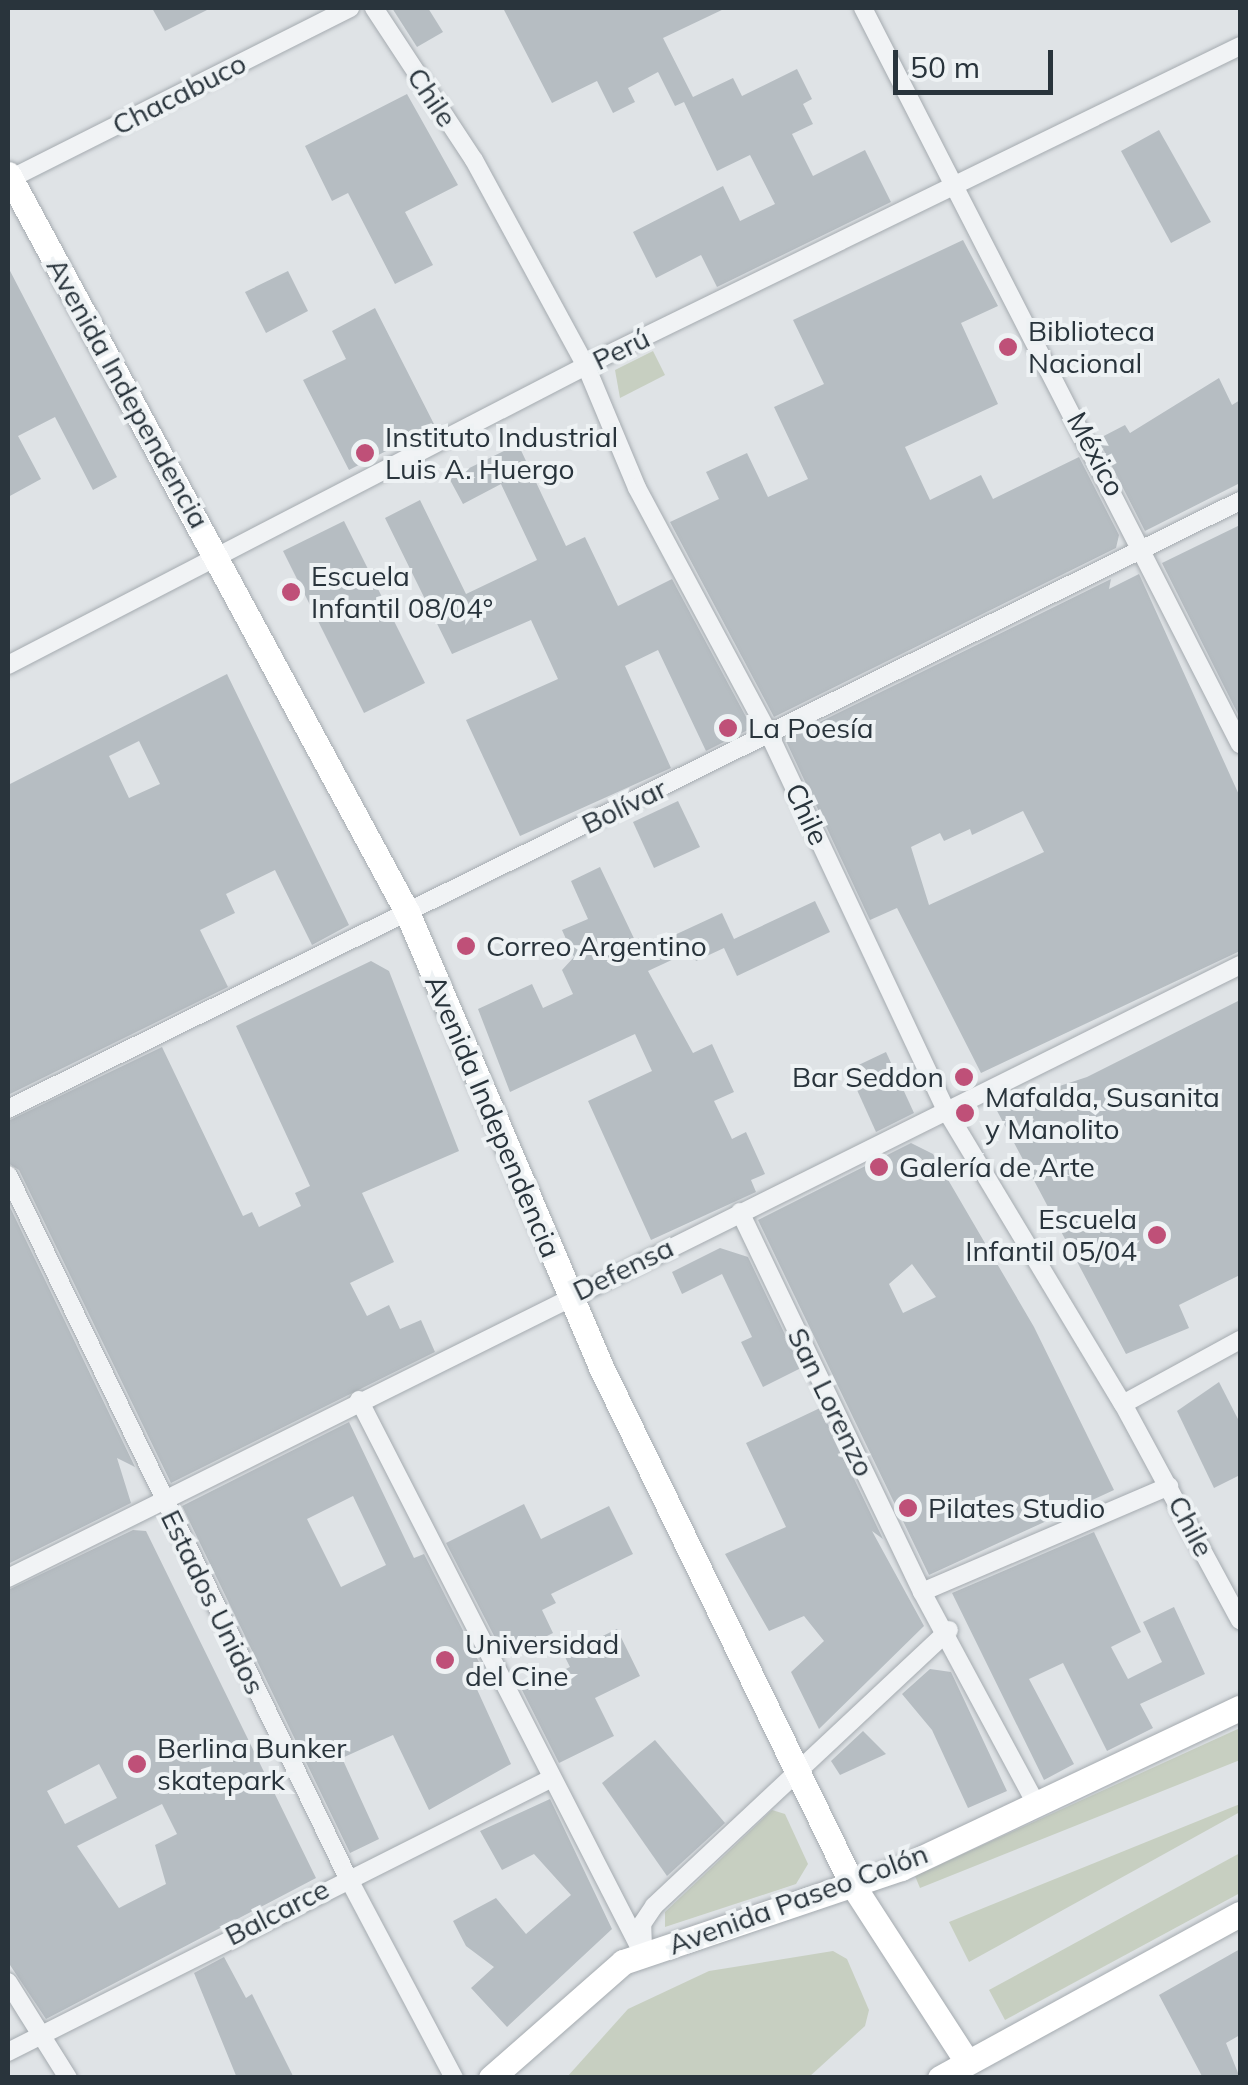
<!DOCTYPE html>
<html>
<head>
<meta charset="utf-8">
<style>
	body { margin:0 }
	#map { position:relative; width:1248px; height:2085px; overflow:hidden; background:#dfe3e6; font-family:Mulish,sans-serif }
	div>[style] { position:absolute }
	[style*='--x'] { left:calc(var(--x)*1px); top:calc(var(--y)*1px); width:calc(var(--w)*1px); rotate:calc(var(--a)*1deg) }
	.green>* { inset:0; background:#c7cfc1 }
	.building>* { inset:0; background:#b6bdc2 }
	.roads { filter:drop-shadow(0 0 2px #a5abb0) drop-shadow(0 0 2px #a5abb0) }
	.street>* { height:18px; margin:-9px; padding:0 9px; transform-origin:9px; border-radius:9px; background:#f1f3f5 }
	.primary>* { height:25px; margin:-12.5px; padding:0 12.5px; transform-origin:12.5px; border-radius:12.5px; background:#fff }
	.dots>* { width:28px; height:28px; translate:-50% -50%; box-sizing:border-box; border:5px solid #eef2f4; border-radius:50% }
	span { translate:-50% -50%; white-space:nowrap; text-align:center; line-height:1.15; -webkit-text-stroke:8px #eef2f4; paint-order:stroke }
	.street-label { font-size:28px; color:#29343c }
	.poi-label { font-size:28px; color:#29343c }
	.left { translate:0 -50%; text-align:left }
	.right { translate:-100% -50%; text-align:right }
	.frame { position:absolute; inset:0; border:10px solid #29343c; pointer-events:none }
	.scale { position:absolute; left:893px; top:50px; width:160px; height:45px; box-sizing:border-box; border:5px solid #29343c; border-top:0; padding-left:12px; font-size:30px; line-height:35px; white-space:nowrap; color:#29343c; -webkit-text-stroke:8px #eef2f4; paint-order:stroke }
</style>
</head>
<body>
<div id="map">
	<div class="green">
		<i style="clip-path:polygon(653px 351px,665px 375px,620px 398px,615px 370px)"></i>
		<i style="clip-path:polygon(1240px 1728px,1240px 1760px,920px 1888px,915px 1876px)"></i>
		<i style="clip-path:polygon(1240px 1804px,1240px 1812px,969px 1962px,949px 1922px)"></i>
		<i style="clip-path:polygon(772px 1810px,785px 1814px,808px 1864px,796px 1884px,665px 1927px,665px 1912px)"></i>
		<i style="clip-path:polygon(1240px 1853px,1240px 1893px,1005px 2020px,989px 1990px)"></i>
		<i style="clip-path:polygon(833px 1951px,847px 1959px,869px 2010px,865px 2026px,809px 2077px,567px 2077px,628px 2009px,709px 1971px)"></i>
	</div>
	<div class="building">
		<i style="clip-path:polygon(152px 8px,211px 8px,165px 31px)"></i>
		<i style="clip-path:polygon(392px 8px,428px 8px,443px 32px,417px 47px)"></i>
		<i style="clip-path:polygon(503px 8px,726px 8px,663px 38px,693px 97px,733px 78px,742px 96px,797px 69px,812px 99px,803px 104px,813px 124px,792px 134px,813px 176px,865px 150px,891px 202px,717px 287px,701px 255px,656px 278px,633px 232px,723px 186px,740px 221px,775px 204px,750px 155px,717px 171px,684px 102px,675px 106px,658px 72px,628px 88px,635px 102px,613px 113px,597px 81px,552px 103px)"></i>
		<i style="clip-path:polygon(407px 94px,458px 185px,405px 212px,433px 265px,395px 284px,348px 193px,332px 201px,305px 146px)"></i>
		<i style="clip-path:polygon(1159px 130px,1211px 222px,1171px 243px,1121px 151px)"></i>
		<i style="clip-path:polygon(963px 240px,998px 306px,961px 323px,998px 404px,905px 447px,930px 500px,981px 475px,993px 499px,1079px 457px,1119px 535px,1116px 548px,774px 717px,670px 522px,719px 499px,706px 472px,747px 453px,768px 497px,808px 479px,774px 407px,824px 384px,793px 320px)"></i>
		<i style="clip-path:polygon(8px 267px,117px 477px,93px 490px,55px 417px,18px 436px,41px 479px,8px 497px)"></i>
		<i style="clip-path:polygon(288px 271px,308px 311px,266px 333px,245px 292px)"></i>
		<i style="clip-path:polygon(375px 308px,435px 426px,349px 470px,303px 380px,346px 359px,332px 331px)"></i>
		<i style="clip-path:polygon(1219px 378px,1232px 405px,1240px 400px,1240px 483px,1145px 531px,1098px 439px,1125px 425px,1130px 433px)"></i>
		<i style="clip-path:polygon(518px 444px,566px 546px,585px 537px,618px 606px,672px 579px,752px 728px,706px 751px,658px 650px,625px 666px,671px 768px,520px 836px,466px 720px,558px 679px,531px 620px,452px 654px,385px 518px,420px 500px,466px 594px,537px 560px,501px 484px,463px 504px,449px 478px)"></i>
		<i style="clip-path:polygon(344px 521px,425px 683px,364px 713px,283px 551px)"></i>
		<i style="clip-path:polygon(1240px 525px,1240px 718px,1162px 563px)"></i>
		<i style="clip-path:polygon(evenodd,1139px 574px,1240px 797px,1240px 951px,981px 1073px,897px 908px,870px 920px,785px 739px,1111px 579px,1109px 589px,1139px 574px,1023px 811px,1044px 852px,929px 905px,911px 847px,940px 833px,944px 841px,970px 829px,972px 835px,1023px 811px)"></i>
		<i style="clip-path:polygon(evenodd,227px 674px,349px 925px,312px 945px,275px 870px,226px 894px,235px 913px,200px 930px,228px 987px,8px 1095px,8px 785px,227px 674px,139px 741px,160px 784px,129px 798px,109px 756px,139px 741px)"></i>
		<i style="clip-path:polygon(678px 801px,700px 847px,654px 868px,633px 822px)"></i>
		<i style="clip-path:polygon(600px 867px,640px 951px,722px 913px,734px 939px,815px 901px,830px 932px,737px 976px,724px 948px,696px 961px,691px 951px,648px 971px,693px 1053px,712px 1044px,734px 1092px,714px 1101px,732px 1139px,746px 1132px,765px 1174px,751px 1180px,756px 1192px,651px 1240px,588px 1101px,652px 1071px,635px 1034px,510px 1092px,478px 1009px,532px 984px,543px 1008px,573px 994px,562px 970px,574px 957px,562px 930px,588px 919px,571px 881px)"></i>
		<i style="clip-path:polygon(371px 961px,389px 971px,459px 1151px,362px 1193px,394px 1262px,350px 1283px,367px 1316px,389px 1305px,400px 1329px,421px 1320px,435px 1352px,171px 1483px,19px 1170px,8px 1163px,8px 1121px,162px 1047px,243px 1216px,252px 1212px,259px 1227px,301px 1206px,295px 1193px,310px 1186px,236px 1026px)"></i>
		<i style="clip-path:polygon(1240px 1000px,1240px 1275px,1179px 1305px,1189px 1328px,1126px 1354px,995px 1107px,1087px 1077px)"></i>
		<i style="clip-path:polygon(886px 1052px,914px 1113px,876px 1132px,848px 1070px)"></i>
		<i style="clip-path:polygon(evenodd,911px 1143px,933px 1154px,1034px 1327px,1114px 1490px,929px 1575px,758px 1220px,911px 1143px,912px 1264px,936px 1297px,903px 1313px,889px 1284px,912px 1264px)"></i>
		<i style="clip-path:polygon(8px 1203px,135px 1467px,117px 1458px,131px 1503px,8px 1564px)"></i>
		<i style="clip-path:polygon(720px 1248px,748px 1257px,801px 1368px,763px 1387px,741px 1342px,752px 1337px,722px 1274px,682px 1294px,672px 1272px)"></i>
		<i style="clip-path:polygon(1219px 1382px,1240px 1423px,1240px 1475px,1214px 1488px,1177px 1411px)"></i>
		<i style="clip-path:polygon(820px 1408px,883px 1539px,872px 1531px,924px 1626px,819px 1729px,791px 1672px,824px 1641px,804px 1616px,769px 1631px,725px 1554px,786px 1527px,746px 1443px)"></i>
		<i style="clip-path:polygon(evenodd,349px 1422px,414px 1558px,424px 1554px,482px 1668px,470px 1674px,511px 1764px,429px 1810px,393px 1735px,342px 1758px,379px 1839px,350px 1853px,182px 1506px,349px 1422px,353px 1496px,386px 1565px,341px 1587px,307px 1519px,353px 1496px)"></i>
		<i style="clip-path:polygon(524px 1504px,541px 1539px,609px 1506px,633px 1554px,551px 1594px,556px 1603px,542px 1610px,553px 1633px,505px 1657px,446px 1543px)"></i>
		<i style="clip-path:polygon(evenodd,133px 1530px,146px 1531px,316px 1878px,46px 2019px,8px 1962px,8px 1590px,133px 1530px,99px 1764px,117px 1798px,65px 1824px,47px 1791px,99px 1764px,133px 1530px,162px 1804px,177px 1834px,155px 1845px,166px 1884px,119px 1908px,77px 1846px,162px 1804px)"></i>
		<i style="clip-path:polygon(1094px 1532px,1141px 1632px,1111px 1647px,1128px 1679px,1162px 1662px,1143px 1622px,1174px 1607px,1205px 1674px,1140px 1704px,1153px 1728px,1107px 1751px,1063px 1663px,1029px 1679px,1074px 1764px,1044px 1780px,952px 1593px)"></i>
		<i style="clip-path:polygon(617px 1629px,640px 1676px,595px 1698px,614px 1736px,559px 1763px,522px 1690px,570px 1667px,564px 1655px)"></i>
		<i style="clip-path:polygon(930px 1669px,951px 1672px,1007px 1791px,968px 1808px,932px 1730px,902px 1694px)"></i>
		<i style="clip-path:polygon(863px 1731px,886px 1754px,840px 1775px,831px 1761px)"></i>
		<i style="clip-path:polygon(655px 1740px,725px 1823px,667px 1876px,602px 1783px)"></i>
		<i style="clip-path:polygon(550px 1799px,612px 1929px,507px 2027px,471px 1988px,494px 1967px,466px 1946px,453px 1921px,496px 1898px,526px 1934px,571px 1895px,534px 1854px,502px 1870px,480px 1831px)"></i>
		<i style="clip-path:polygon(1240px 1949px,1240px 2035px,1226px 2043px,1240px 2078px,1203px 2078px,1159px 1995px)"></i>
		<i style="clip-path:polygon(224px 1957px,246px 1998px,252px 1994px,294px 2078px,237px 2078px,194px 1973px)"></i>
	</div>
	<div class="roads">
		<div class="street">
			<i style="--x:374;--y:8;--w:182;--a:56.7"></i>
			<i style="--x:474;--y:160;--w:234;--a:61.5"></i>
			<i style="--x:586;--y:366;--w:132;--a:67.3"></i>
			<i style="--x:637;--y:488;--w:279;--a:61.8"></i>
			<i style="--x:769;--y:734;--w:416;--a:64.8"></i>
			<i style="--x:946;--y:1110;--w:343;--a:59"></i>
			<i style="--x:1123;--y:1404;--w:246;--a:61.6"></i>
			<i style="--x:863;--y:8;--w:827;--a:62.88"></i>
			<i style="--x:8;--y:180;--w:383;--a:-26.7"></i>
			<i style="--x:8;--y:665;--w:670;--a:-27.37"></i>
			<i style="--x:603;--y:357;--w:709;--a:-26.02"></i>
			<i style="--x:8;--y:1109;--w:1374;--a:-26.27"></i>
			<i style="--x:8;--y:1175;--w:779;--a:64.19"></i>
			<i style="--x:347;--y:1876;--w:229;--a:62.1"></i>
			<i style="--x:740;--y:1212;--w:421;--a:64.4"></i>
			<i style="--x:922;--y:1592;--w:241;--a:61.7"></i>
			<i style="--x:359;--y:1400;--w:623;--a:62.86"></i>
			<i style="--x:1123;--y:1404;--w:133;--a:-28.7"></i>
			<i style="--x:8;--y:1578;--w:1376;--a:-26.45"></i>
			<i style="--x:922;--y:1592;--w:269;--a:-23.2"></i>
			<i style="--x:643;--y:1948;--w:24;--a:-92"></i>
			<i style="--x:642;--y:1924;--w:22;--a:-56"></i>
			<i style="--x:654;--y:1906;--w:404;--a:-43.1"></i>
			<i style="--x:8;--y:1982;--w:113;--a:58"></i>
			<i style="--x:8;--y:2052;--w:607;--a:-26.73"></i>
		</div>
		<div class="primary">
			<i style="--x:8;--y:174;--w:839;--a:61.6"></i>
			<i style="--x:407;--y:912;--w:492;--a:66.9"></i>
			<i style="--x:600;--y:1365;--w:577;--a:64.1"></i>
			<i style="--x:852;--y:1884;--w:212;--a:57.1"></i>
			<i style="--x:491;--y:2078;--w:176;--a:-41.3"></i>
			<i style="--x:623;--y:1962;--w:293;--a:-18.7"></i>
			<i style="--x:901;--y:1868;--w:375;--a:-25.3"></i>
			<i style="--x:940;--y:2078;--w:342;--a:-28.7"></i>
		</div>
	</div>
	<div class="dots">
		<i style="left:1008px;top:347px;background:#bf5078"></i>
		<i style="left:365px;top:453px;background:#bf5078"></i>
		<i style="left:291px;top:592px;background:#bf5078"></i>
		<i style="left:728px;top:728px;background:#bf5078"></i>
		<i style="left:466px;top:946px;background:#bf5078"></i>
		<i style="left:964px;top:1077px;background:#bf5078"></i>
		<i style="left:965px;top:1113px;background:#bf5078"></i>
		<i style="left:879px;top:1167px;background:#bf5078"></i>
		<i style="left:1157px;top:1235px;background:#bf5078"></i>
		<i style="left:908px;top:1508px;background:#bf5078"></i>
		<i style="left:445px;top:1660px;background:#bf5078"></i>
		<i style="left:137px;top:1764px;background:#bf5078"></i>
	</div>
	<div class="street-label">
		<span style="left:179px;top:94px;rotate:-27deg">Chacabuco</span>
		<span style="left:432px;top:97px;rotate:56deg">Chile</span>
		<span style="left:621px;top:349px;rotate:-26deg">Perú</span>
		<span style="left:128px;top:393px;rotate:61deg">Avenida Independencia</span>
		<span style="left:1096px;top:454px;rotate:62deg">México</span>
		<span style="left:624px;top:806px;rotate:-26deg">Bolívar</span>
		<span style="left:807px;top:814px;rotate:65deg">Chile</span>
		<span style="left:493px;top:1116px;rotate:67deg">Avenida Independencia</span>
		<span style="left:623px;top:1269px;rotate:-26deg">Defensa</span>
		<span style="left:831px;top:1402px;rotate:64deg">San Lorenzo</span>
		<span style="left:1191px;top:1526px;rotate:62deg">Chile</span>
		<span style="left:213px;top:1602px;rotate:64deg">Estados Unidos</span>
		<span style="left:798px;top:1899px;rotate:-20deg">Avenida Paseo Colón</span>
		<span style="left:277px;top:1912px;rotate:-27deg">Balcarce</span>
	</div>
	<div class="poi-label">
		<span class="left" style="left:1028px;top:347px">Biblioteca<br>Nacional</span>
		<span class="left" style="left:385px;top:453px">Instituto Industrial<br>Luis A. Huergo</span>
		<span class="left" style="left:311px;top:592px">Escuela<br>Infantil 08/04°</span>
		<span class="left" style="left:748px;top:728px">La Poesía</span>
		<span class="left" style="left:486px;top:946px">Correo Argentino</span>
		<span class="right" style="left:944px;top:1077px">Bar Seddon</span>
		<span class="left" style="left:985px;top:1113px">Mafalda, Susanita<br>y Manolito</span>
		<span class="left" style="left:899px;top:1167px">Galería de Arte</span>
		<span class="right" style="left:1137px;top:1235px">Escuela<br>Infantil 05/04</span>
		<span class="left" style="left:928px;top:1508px">Pilates Studio</span>
		<span class="left" style="left:465px;top:1660px">Universidad<br>del Cine</span>
		<span class="left" style="left:157px;top:1764px">Berlina Bunker<br>skatepark</span>
	</div>
	<div class="frame"></div>
	<div class="scale">50 m</div>
</div>
</body>
</html>
